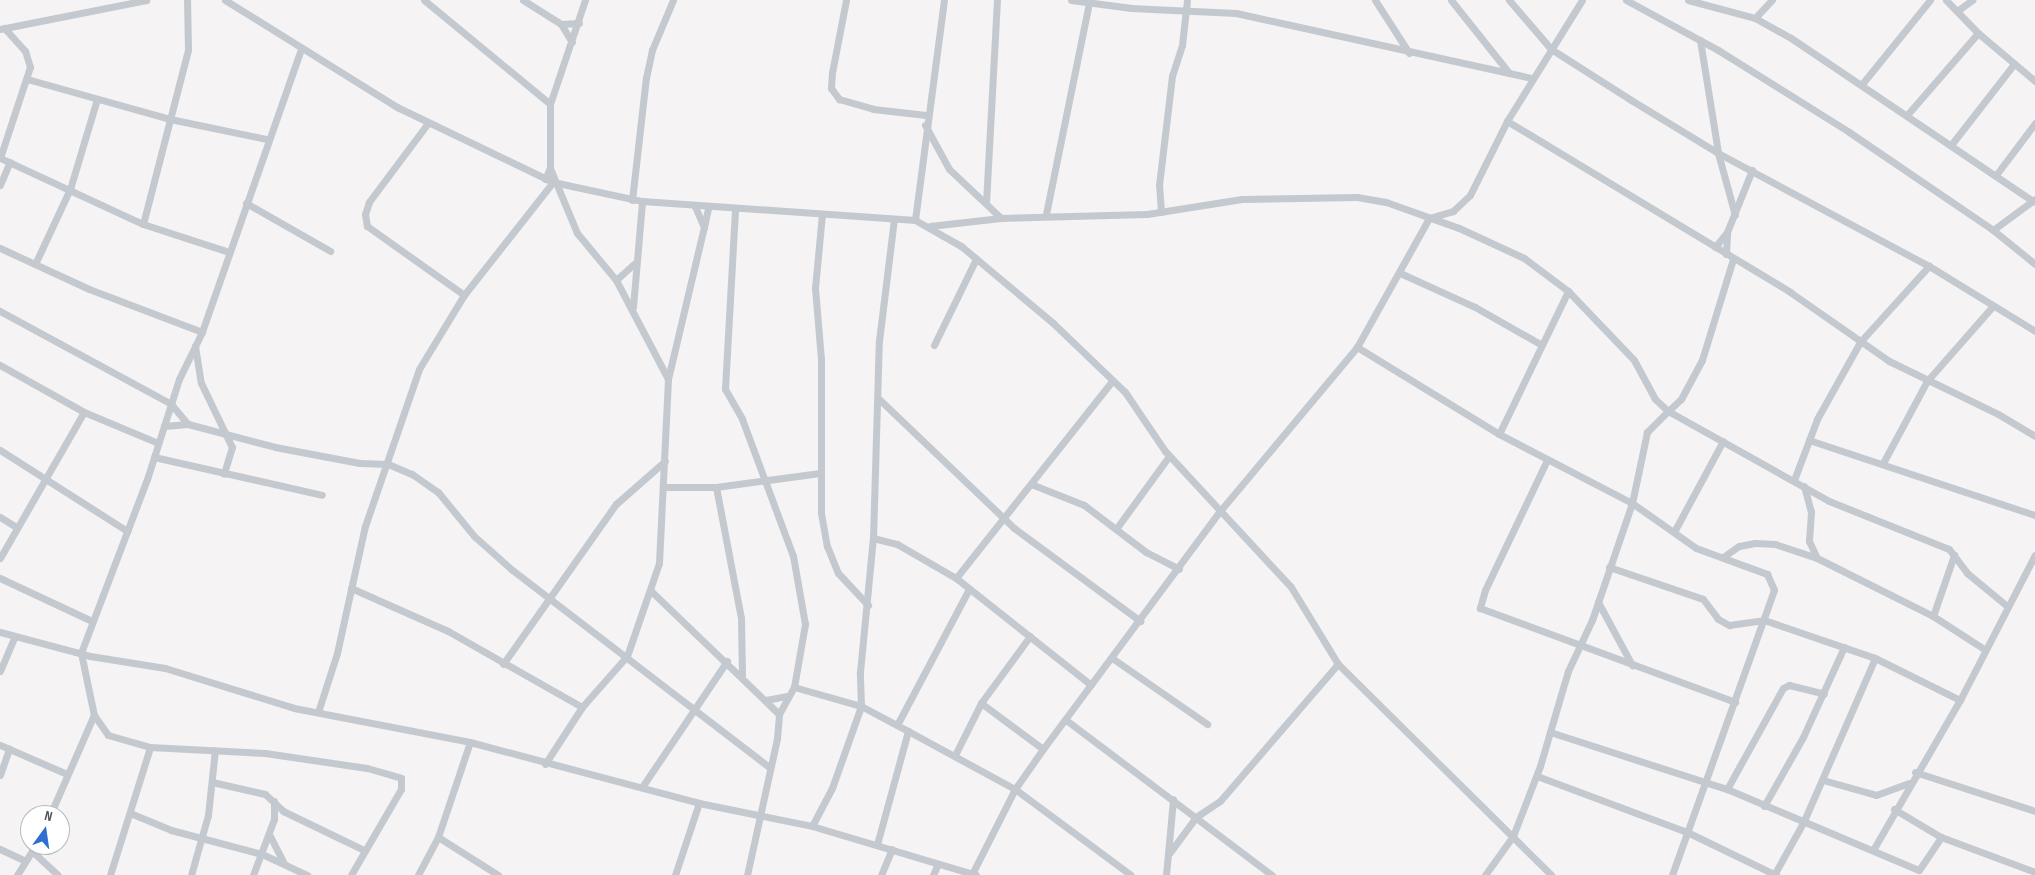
<!DOCTYPE html>
<html>
<head>
<meta charset="utf-8">
<style>
	body { margin:0 }
	#map { position:relative; width:2035px; height:875px; overflow:hidden; background:#f5f3f3; font-family:"Sofia Sans Condensed",sans-serif }
	div>[style] { position:absolute }
	[style*='--x'] { left:calc(var(--x)*1px); top:calc(var(--y)*1px); width:calc(var(--w)*1px); rotate:calc(var(--a)*1deg) }
	.minor>* { height:7px; margin:-3.5px; padding:0 3.5px; transform-origin:3.5px; border-radius:3.5px; background:#c3c9cf }
	span { translate:-50% -50%; white-space:nowrap; text-align:center; line-height:1.15; -webkit-text-stroke:4.5px #fff; paint-order:stroke }
	.north { position:absolute; left:20px; top:805px; width:50px; height:50px; box-sizing:border-box; background:#fff; border:1px solid #b7bbbf; border-radius:50%; rotate:14deg; font-size:14px; font-weight:700; line-height:20px; text-align:center; color:#4c555e }
	.north::after { content:''; display:block; margin:auto; width:18px; height:22px; background:#306fd1; clip-path:polygon(50% 0,100% 100%,50% 72%,0 100%) }
</style>
</head>
<body>
<div id="map">
	<div class="minor">
		<i style="--x:225;--y:0;--w:203;--a:31.9"></i>
		<i style="--x:397;--y:107;--w:173;--a:25.7"></i>
		<i style="--x:553;--y:182;--w:91;--a:12.1"></i>
		<i style="--x:642;--y:201;--w:274;--a:4"></i>
		<i style="--x:915;--y:220;--w:53;--a:29.5"></i>
		<i style="--x:961;--y:246;--w:120;--a:39.9"></i>
		<i style="--x:1053;--y:323;--w:100;--a:43.8"></i>
		<i style="--x:1125;--y:392;--w:71;--a:55.9"></i>
		<i style="--x:1165;--y:451;--w:185;--a:47.2"></i>
		<i style="--x:1291;--y:587;--w:90;--a:58.6"></i>
		<i style="--x:1338;--y:664;--w:300;--a:44.7"></i>
		<i style="--x:424;--y:0;--w:163;--a:39.5"></i>
		<i style="--x:523;--y:0;--w:45;--a:32.3"></i>
		<i style="--x:561;--y:24;--w:18;--a:-3"></i>
		<i style="--x:846;--y:0;--w:74;--a:100.9"></i>
		<i style="--x:832;--y:73;--w:15;--a:94"></i>
		<i style="--x:831;--y:88;--w:14;--a:54"></i>
		<i style="--x:839;--y:99;--w:35;--a:16"></i>
		<i style="--x:873;--y:109;--w:53;--a:6.5"></i>
		<i style="--x:1071;--y:0;--w:61;--a:7.6"></i>
		<i style="--x:1131;--y:8;--w:105;--a:2.7"></i>
		<i style="--x:1236;--y:13;--w:303;--a:12.4"></i>
		<i style="--x:1375;--y:0;--w:63;--a:57.3"></i>
		<i style="--x:1451;--y:0;--w:93;--a:51.5"></i>
		<i style="--x:1509;--y:0;--w:65;--a:49.4"></i>
		<i style="--x:1551;--y:49;--w:95;--a:32.5"></i>
		<i style="--x:1631;--y:100;--w:102;--a:31.3"></i>
		<i style="--x:1718;--y:153;--w:239;--a:28.2"></i>
		<i style="--x:1929;--y:266;--w:124;--a:31.5"></i>
		<i style="--x:1626;--y:0;--w:105;--a:28.5"></i>
		<i style="--x:1718;--y:50;--w:155;--a:32"></i>
		<i style="--x:1849;--y:132;--w:174;--a:34.2"></i>
		<i style="--x:1993;--y:230;--w:54;--a:39"></i>
		<i style="--x:1688;--y:0;--w:69;--a:15"></i>
		<i style="--x:1755;--y:18;--w:41;--a:29.1"></i>
		<i style="--x:1791;--y:38;--w:292;--a:34"></i>
		<i style="--x:1946;--y:0;--w:46;--a:45.9"></i>
		<i style="--x:1978;--y:33;--w:75;--a:40.1"></i>
		<i style="--x:1957;--y:11;--w:19;--a:-36"></i>
		<i style="--x:1755;--y:18;--w:25;--a:-47"></i>
		<i style="--x:561;--y:24;--w:21;--a:59"></i>
		<i style="--x:0;--y:29;--w:149;--a:-11.2"></i>
		<i style="--x:1700;--y:40;--w:114;--a:80.9"></i>
		<i style="--x:1718;--y:153;--w:64;--a:74.7"></i>
		<i style="--x:301;--y:49;--w:300;--a:109.3"></i>
		<i style="--x:202;--y:332;--w:52;--a:116.1"></i>
		<i style="--x:179;--y:379;--w:105;--a:107.7"></i>
		<i style="--x:147;--y:479;--w:186;--a:110.8"></i>
		<i style="--x:81;--y:653;--w:63;--a:78.2"></i>
		<i style="--x:94;--y:715;--w:24;--a:55"></i>
		<i style="--x:108;--y:735;--w:44;--a:15.9"></i>
		<i style="--x:150;--y:747;--w:115;--a:3"></i>
		<i style="--x:265;--y:753;--w:103;--a:8.4"></i>
		<i style="--x:367;--y:768;--w:35;--a:16"></i>
		<i style="--x:401;--y:778;--w:11;--a:90"></i>
		<i style="--x:401;--y:789;--w:99;--a:120.2"></i>
		<i style="--x:27;--y:79;--w:148;--a:15.6"></i>
		<i style="--x:170;--y:119;--w:99;--a:11.7"></i>
		<i style="--x:1862;--y:84;--w:108;--a:-51"></i>
		<i style="--x:1907;--y:115;--w:108;--a:-49.1"></i>
		<i style="--x:1507;--y:121;--w:331;--a:31.1"></i>
		<i style="--x:1790;--y:292;--w:121;--a:34.9"></i>
		<i style="--x:1889;--y:361;--w:121;--a:25.9"></i>
		<i style="--x:1998;--y:414;--w:43;--a:30.7"></i>
		<i style="--x:428;--y:123;--w:99;--a:126.8"></i>
		<i style="--x:369;--y:202;--w:13;--a:108"></i>
		<i style="--x:365;--y:214;--w:12;--a:81"></i>
		<i style="--x:367;--y:226;--w:119;--a:35.4"></i>
		<i style="--x:925;--y:125;--w:50;--a:61.4"></i>
		<i style="--x:949;--y:169;--w:71;--a:43.3"></i>
		<i style="--x:1001;--y:218;--w:146;--a:-1.6"></i>
		<i style="--x:1147;--y:214;--w:96;--a:-9"></i>
		<i style="--x:1242;--y:199;--w:115;--a:-1"></i>
		<i style="--x:1357;--y:197;--w:29;--a:10"></i>
		<i style="--x:1386;--y:202;--w:77;--a:19.6"></i>
		<i style="--x:1459;--y:228;--w:72;--a:24.8"></i>
		<i style="--x:1524;--y:258;--w:55;--a:36.9"></i>
		<i style="--x:1568;--y:291;--w:95;--a:46.3"></i>
		<i style="--x:1634;--y:360;--w:44;--a:61.7"></i>
		<i style="--x:1655;--y:399;--w:18;--a:43"></i>
		<i style="--x:1668;--y:411;--w:30;--a:135"></i>
		<i style="--x:1647;--y:432;--w:73;--a:101.9"></i>
		<i style="--x:1632;--y:503;--w:150;--a:-152.6"></i>
		<i style="--x:1499;--y:434;--w:167;--a:-148.5"></i>
		<i style="--x:1951;--y:145;--w:103;--a:-52.1"></i>
		<i style="--x:0;--y:158;--w:157;--a:24.8"></i>
		<i style="--x:143;--y:224;--w:90;--a:18"></i>
		<i style="--x:0;--y:158;--w:96;--a:-71.8"></i>
		<i style="--x:30;--y:67;--w:17;--a:-107"></i>
		<i style="--x:25;--y:51;--w:31;--a:-132"></i>
		<i style="--x:1996;--y:175;--w:65;--a:-53.1"></i>
		<i style="--x:545;--y:179;--w:12;--a:-66"></i>
		<i style="--x:550;--y:168;--w:64;--a:-90"></i>
		<i style="--x:550;--y:104;--w:110;--a:-71.4"></i>
		<i style="--x:0;--y:185;--w:25;--a:-67"></i>
		<i style="--x:632;--y:200;--w:123;--a:-83.5"></i>
		<i style="--x:646;--y:78;--w:29;--a:-78"></i>
		<i style="--x:652;--y:50;--w:54;--a:-67.2"></i>
		<i style="--x:246;--y:203;--w:97;--a:29.7"></i>
		<i style="--x:986;--y:203;--w:203;--a:-86.9"></i>
		<i style="--x:735;--y:210;--w:179;--a:93.2"></i>
		<i style="--x:725;--y:389;--w:34;--a:60"></i>
		<i style="--x:742;--y:419;--w:146;--a:69.6"></i>
		<i style="--x:793;--y:556;--w:69;--a:80"></i>
		<i style="--x:805;--y:624;--w:64;--a:99.9"></i>
		<i style="--x:1161;--y:212;--w:27;--a:-94"></i>
		<i style="--x:1159;--y:185;--w:110;--a:-83.2"></i>
		<i style="--x:1172;--y:76;--w:33;--a:-72"></i>
		<i style="--x:1182;--y:45;--w:45;--a:-83.7"></i>
		<i style="--x:822;--y:214;--w:74;--a:95.4"></i>
		<i style="--x:815;--y:288;--w:71;--a:85.2"></i>
		<i style="--x:821;--y:359;--w:154;--a:90"></i>
		<i style="--x:821;--y:513;--w:34;--a:80"></i>
		<i style="--x:827;--y:546;--w:29;--a:68"></i>
		<i style="--x:838;--y:573;--w:44;--a:46.8"></i>
		<i style="--x:1046;--y:214;--w:216;--a:-78.5"></i>
		<i style="--x:915;--y:220;--w:222;--a:-82.5"></i>
		<i style="--x:143;--y:224;--w:180;--a:-75.5"></i>
		<i style="--x:188;--y:50;--w:50;--a:-91.1"></i>
		<i style="--x:930;--y:226;--w:71;--a:-6.4"></i>
		<i style="--x:704;--y:227;--w:19;--a:-78"></i>
		<i style="--x:1993;--y:230;--w:52;--a:-36.4"></i>
		<i style="--x:1715;--y:247;--w:19;--a:-51"></i>
		<i style="--x:1727;--y:232;--w:67;--a:-68"></i>
		<i style="--x:0;--y:248;--w:98;--a:24.7"></i>
		<i style="--x:89;--y:289;--w:121;--a:20.8"></i>
		<i style="--x:1726;--y:254;--w:22;--a:-87"></i>
		<i style="--x:1733;--y:259;--w:106;--a:107.1"></i>
		<i style="--x:1702;--y:360;--w:44;--a:118.3"></i>
		<i style="--x:1681;--y:399;--w:18;--a:137"></i>
		<i style="--x:1668;--y:411;--w:184;--a:29.2"></i>
		<i style="--x:1829;--y:501;--w:129;--a:21.8"></i>
		<i style="--x:1949;--y:549;--w:30;--a:53"></i>
		<i style="--x:1967;--y:573;--w:52;--a:39.5"></i>
		<i style="--x:35;--y:264;--w:83;--a:-65"></i>
		<i style="--x:70;--y:189;--w:94;--a:-73.3"></i>
		<i style="--x:1400;--y:273;--w:82;--a:24.4"></i>
		<i style="--x:1475;--y:307;--w:75;--a:29.6"></i>
		<i style="--x:616;--y:280;--w:25;--a:-42"></i>
		<i style="--x:633;--y:307;--w:106;--a:-85.1"></i>
		<i style="--x:0;--y:311;--w:195;--a:28.5"></i>
		<i style="--x:171;--y:404;--w:26;--a:50"></i>
		<i style="--x:934;--y:345;--w:96;--a:-64"></i>
		<i style="--x:195;--y:346;--w:37;--a:81"></i>
		<i style="--x:201;--y:383;--w:71;--a:64.2"></i>
		<i style="--x:232;--y:447;--w:28;--a:107"></i>
		<i style="--x:0;--y:365;--w:96;--a:29.2"></i>
		<i style="--x:84;--y:412;--w:80;--a:22.7"></i>
		<i style="--x:668;--y:379;--w:156;--a:-76.7"></i>
		<i style="--x:704;--y:227;--w:22;--a:-114"></i>
		<i style="--x:879;--y:399;--w:187;--a:43.7"></i>
		<i style="--x:1014;--y:528;--w:157;--a:36.4"></i>
		<i style="--x:164;--y:426;--w:24;--a:-5"></i>
		<i style="--x:188;--y:424;--w:90;--a:14.8"></i>
		<i style="--x:275;--y:447;--w:86;--a:10.7"></i>
		<i style="--x:360;--y:463;--w:28;--a:2"></i>
		<i style="--x:388;--y:464;--w:26;--a:23"></i>
		<i style="--x:412;--y:474;--w:32;--a:35"></i>
		<i style="--x:438;--y:492;--w:57;--a:50.7"></i>
		<i style="--x:474;--y:536;--w:50;--a:41.7"></i>
		<i style="--x:511;--y:569;--w:324;--a:37.5"></i>
		<i style="--x:1499;--y:434;--w:159;--a:-64.2"></i>
		<i style="--x:1809;--y:440;--w:238;--a:18.4"></i>
		<i style="--x:0;--y:450;--w:151;--a:32.5"></i>
		<i style="--x:154;--y:457;--w:172;--a:12.7"></i>
		<i style="--x:1547;--y:460;--w:144;--a:115.5"></i>
		<i style="--x:1485;--y:590;--w:19;--a:106"></i>
		<i style="--x:1480;--y:608;--w:272;--a:20.2"></i>
		<i style="--x:1883;--y:463;--w:93;--a:-61.8"></i>
		<i style="--x:1927;--y:381;--w:100;--a:-48.7"></i>
		<i style="--x:1794;--y:480;--w:65;--a:-69.3"></i>
		<i style="--x:1817;--y:419;--w:88;--a:-60.8"></i>
		<i style="--x:1860;--y:342;--w:103;--a:-47.8"></i>
		<i style="--x:1031;--y:484;--w:57;--a:21.6"></i>
		<i style="--x:1084;--y:505;--w:78;--a:37.2"></i>
		<i style="--x:1146;--y:552;--w:37;--a:27"></i>
		<i style="--x:1804;--y:486;--w:27;--a:75"></i>
		<i style="--x:1811;--y:512;--w:29;--a:94"></i>
		<i style="--x:1809;--y:541;--w:19;--a:65"></i>
		<i style="--x:1817;--y:558;--w:130;--a:26.6"></i>
		<i style="--x:1933;--y:616;--w:61;--a:32.9"></i>
		<i style="--x:664;--y:487;--w:52;--a:0"></i>
		<i style="--x:716;--y:487;--w:105;--a:-7.7"></i>
		<i style="--x:716;--y:487;--w:133;--a:79.2"></i>
		<i style="--x:741;--y:618;--w:59;--a:89"></i>
		<i style="--x:0;--y:517;--w:19;--a:32"></i>
		<i style="--x:1116;--y:529;--w:90;--a:-54"></i>
		<i style="--x:1675;--y:530;--w:101;--a:-61.7"></i>
		<i style="--x:873;--y:538;--w:25;--a:14"></i>
		<i style="--x:897;--y:544;--w:68;--a:30"></i>
		<i style="--x:956;--y:578;--w:172;--a:38.4"></i>
		<i style="--x:1723;--y:557;--w:19;--a:-35"></i>
		<i style="--x:1739;--y:546;--w:16;--a:-11"></i>
		<i style="--x:1755;--y:543;--w:20;--a:3"></i>
		<i style="--x:1775;--y:544;--w:44;--a:18.4"></i>
		<i style="--x:0;--y:558;--w:168;--a:-60.1"></i>
		<i style="--x:1609;--y:567;--w:99;--a:18.8"></i>
		<i style="--x:1703;--y:599;--w:25;--a:53"></i>
		<i style="--x:1718;--y:619;--w:13;--a:29"></i>
		<i style="--x:1729;--y:625;--w:35;--a:-8"></i>
		<i style="--x:1764;--y:620;--w:117;--a:18.9"></i>
		<i style="--x:1875;--y:658;--w:95;--a:26.3"></i>
		<i style="--x:0;--y:578;--w:102;--a:25.1"></i>
		<i style="--x:956;--y:578;--w:251;--a:-51.6"></i>
		<i style="--x:351;--y:588;--w:106;--a:23.9"></i>
		<i style="--x:448;--y:631;--w:154;--a:29.6"></i>
		<i style="--x:650;--y:590;--w:179;--a:43.9"></i>
		<i style="--x:1598;--y:602;--w:72;--a:61.6"></i>
		<i style="--x:1933;--y:616;--w:65;--a:-71"></i>
		<i style="--x:0;--y:632;--w:93;--a:14.9"></i>
		<i style="--x:90;--y:656;--w:76;--a:9.1"></i>
		<i style="--x:165;--y:668;--w:135;--a:17.2"></i>
		<i style="--x:294;--y:708;--w:179;--a:10.9"></i>
		<i style="--x:470;--y:742;--w:237;--a:14.9"></i>
		<i style="--x:699;--y:803;--w:115;--a:11.5"></i>
		<i style="--x:812;--y:826;--w:171;--a:16.6"></i>
		<i style="--x:1112;--y:658;--w:116;--a:34.8"></i>
		<i style="--x:503;--y:664;--w:196;--a:-54.8"></i>
		<i style="--x:616;--y:504;--w:65;--a:-41.3"></i>
		<i style="--x:0;--y:671;--w:38;--a:-67"></i>
		<i style="--x:766;--y:700;--w:20;--a:-11"></i>
		<i style="--x:981;--y:703;--w:77;--a:36.6"></i>
		<i style="--x:318;--y:712;--w:62;--a:-72.1"></i>
		<i style="--x:337;--y:653;--w:130;--a:-77.6"></i>
		<i style="--x:365;--y:526;--w:166;--a:-71"></i>
		<i style="--x:419;--y:369;--w:87;--a:-58.7"></i>
		<i style="--x:464;--y:295;--w:144;--a:-51.8"></i>
		<i style="--x:1066;--y:720;--w:258;--a:37"></i>
		<i style="--x:897;--y:725;--w:154;--a:-62.1"></i>
		<i style="--x:908;--y:731;--w:122;--a:28.5"></i>
		<i style="--x:1015;--y:789;--w:144;--a:36.6"></i>
		<i style="--x:1550;--y:732;--w:186;--a:17.9"></i>
		<i style="--x:1727;--y:789;--w:208;--a:22.9"></i>
		<i style="--x:1919;--y:870;--w:40;--a:-56"></i>
		<i style="--x:0;--y:745;--w:73;--a:23.4"></i>
		<i style="--x:955;--y:755;--w:58;--a:-63.4"></i>
		<i style="--x:981;--y:703;--w:83;--a:-53.8"></i>
		<i style="--x:545;--y:764;--w:68;--a:-57"></i>
		<i style="--x:582;--y:707;--w:68;--a:-48.6"></i>
		<i style="--x:627;--y:656;--w:98;--a:-71"></i>
		<i style="--x:659;--y:563;--w:184;--a:-87.2"></i>
		<i style="--x:668;--y:379;--w:112;--a:-117.7"></i>
		<i style="--x:616;--y:280;--w:61;--a:-129.7"></i>
		<i style="--x:577;--y:233;--w:70;--a:-112.6"></i>
		<i style="--x:1915;--y:772;--w:126;--a:18"></i>
		<i style="--x:0;--y:775;--w:28;--a:-71"></i>
		<i style="--x:1537;--y:776;--w:160;--a:20.5"></i>
		<i style="--x:1687;--y:832;--w:99;--a:25.8"></i>
		<i style="--x:1823;--y:780;--w:55;--a:15.8"></i>
		<i style="--x:1876;--y:795;--w:35;--a:-20"></i>
		<i style="--x:212;--y:782;--w:54;--a:12.8"></i>
		<i style="--x:265;--y:794;--w:25;--a:43"></i>
		<i style="--x:283;--y:811;--w:90;--a:25.7"></i>
		<i style="--x:642;--y:787;--w:152;--a:-56"></i>
		<i style="--x:1727;--y:789;--w:115;--a:-61"></i>
		<i style="--x:1783;--y:688;--w:7;--a:-27"></i>
		<i style="--x:1789;--y:685;--w:36;--a:14"></i>
		<i style="--x:1764;--y:806;--w:79;--a:-60.5"></i>
		<i style="--x:1803;--y:737;--w:99;--a:-65.5"></i>
		<i style="--x:1894;--y:809;--w:55;--a:30.8"></i>
		<i style="--x:1941;--y:837;--w:100;--a:20.4"></i>
		<i style="--x:130;--y:813;--w:44;--a:22.5"></i>
		<i style="--x:171;--y:830;--w:94;--a:14.8"></i>
		<i style="--x:262;--y:854;--w:50;--a:25"></i>
		<i style="--x:50;--y:815;--w:109;--a:-66.3"></i>
		<i style="--x:812;--y:826;--w:43;--a:-62.2"></i>
		<i style="--x:832;--y:788;--w:87;--a:-70.5"></i>
		<i style="--x:861;--y:706;--w:34;--a:-92"></i>
		<i style="--x:860;--y:672;--w:135;--a:-84.5"></i>
		<i style="--x:873;--y:538;--w:197;--a:-88.3"></i>
		<i style="--x:879;--y:341;--w:123;--a:-83"></i>
		<i style="--x:269;--y:834;--w:33;--a:63"></i>
		<i style="--x:438;--y:837;--w:71;--a:32.3"></i>
		<i style="--x:0;--y:849;--w:26;--a:25"></i>
		<i style="--x:1873;--y:850;--w:173;--a:-59.9"></i>
		<i style="--x:1960;--y:700;--w:163;--a:-62.7"></i>
		<i style="--x:32;--y:851;--w:35;--a:43"></i>
		<i style="--x:1168;--y:855;--w:47;--a:-53.6"></i>
		<i style="--x:1196;--y:817;--w:29;--a:-34"></i>
		<i style="--x:1220;--y:801;--w:181;--a:-49.3"></i>
		<i style="--x:972;--y:874;--w:95;--a:-63.2"></i>
		<i style="--x:1015;--y:789;--w:49;--a:-55"></i>
		<i style="--x:1043;--y:749;--w:297;--a:-53.4"></i>
		<i style="--x:1220;--y:511;--w:214;--a:-50.1"></i>
		<i style="--x:1357;--y:347;--w:148;--a:-60.8"></i>
		<i style="--x:1429;--y:218;--w:25;--a:-16"></i>
		<i style="--x:1453;--y:211;--w:23;--a:-43"></i>
		<i style="--x:1470;--y:195;--w:83;--a:-63.4"></i>
		<i style="--x:1507;--y:121;--w:142;--a:-58.2"></i>
		<i style="--x:17;--y:875;--w:36;--a:-58"></i>
		<i style="--x:110;--y:875;--w:134;--a:-72.6"></i>
		<i style="--x:191;--y:875;--w:62;--a:-74.2"></i>
		<i style="--x:208;--y:815;--w:65;--a:-83.9"></i>
		<i style="--x:253;--y:875;--w:60;--a:-69.4"></i>
		<i style="--x:274;--y:819;--w:18;--a:-90"></i>
		<i style="--x:418;--y:875;--w:43;--a:-62.2"></i>
		<i style="--x:438;--y:837;--w:100;--a:-71.4"></i>
		<i style="--x:675;--y:875;--w:76;--a:-71.6"></i>
		<i style="--x:747;--y:875;--w:140;--a:-77.6"></i>
		<i style="--x:777;--y:738;--w:24;--a:-85"></i>
		<i style="--x:779;--y:714;--w:31;--a:-61"></i>
		<i style="--x:794;--y:687;--w:70;--a:15.8"></i>
		<i style="--x:861;--y:706;--w:53;--a:28"></i>
		<i style="--x:908;--y:731;--w:117;--a:105.3"></i>
		<i style="--x:881;--y:875;--w:28;--a:-67"></i>
		<i style="--x:933;--y:875;--w:12;--a:-66"></i>
		<i style="--x:1166;--y:875;--w:76;--a:-84.7"></i>
		<i style="--x:1485;--y:875;--w:48;--a:-54.3"></i>
		<i style="--x:1513;--y:836;--w:75;--a:-68.9"></i>
		<i style="--x:1540;--y:766;--w:99;--a:-73.6"></i>
		<i style="--x:1568;--y:671;--w:56;--a:-64.8"></i>
		<i style="--x:1592;--y:620;--w:124;--a:-71.1"></i>
		<i style="--x:1632;--y:503;--w:78;--a:35.1"></i>
		<i style="--x:1696;--y:548;--w:76;--a:20.1"></i>
		<i style="--x:1767;--y:574;--w:17;--a:66"></i>
		<i style="--x:1774;--y:590;--w:303;--a:109.7"></i>
		<i style="--x:1774;--y:875;--w:60;--a:-60.9"></i>
		<i style="--x:1803;--y:823;--w:180;--a:-66.4"></i>
	</div>
	<div class="north">N</div>
</div>
</body>
</html>
